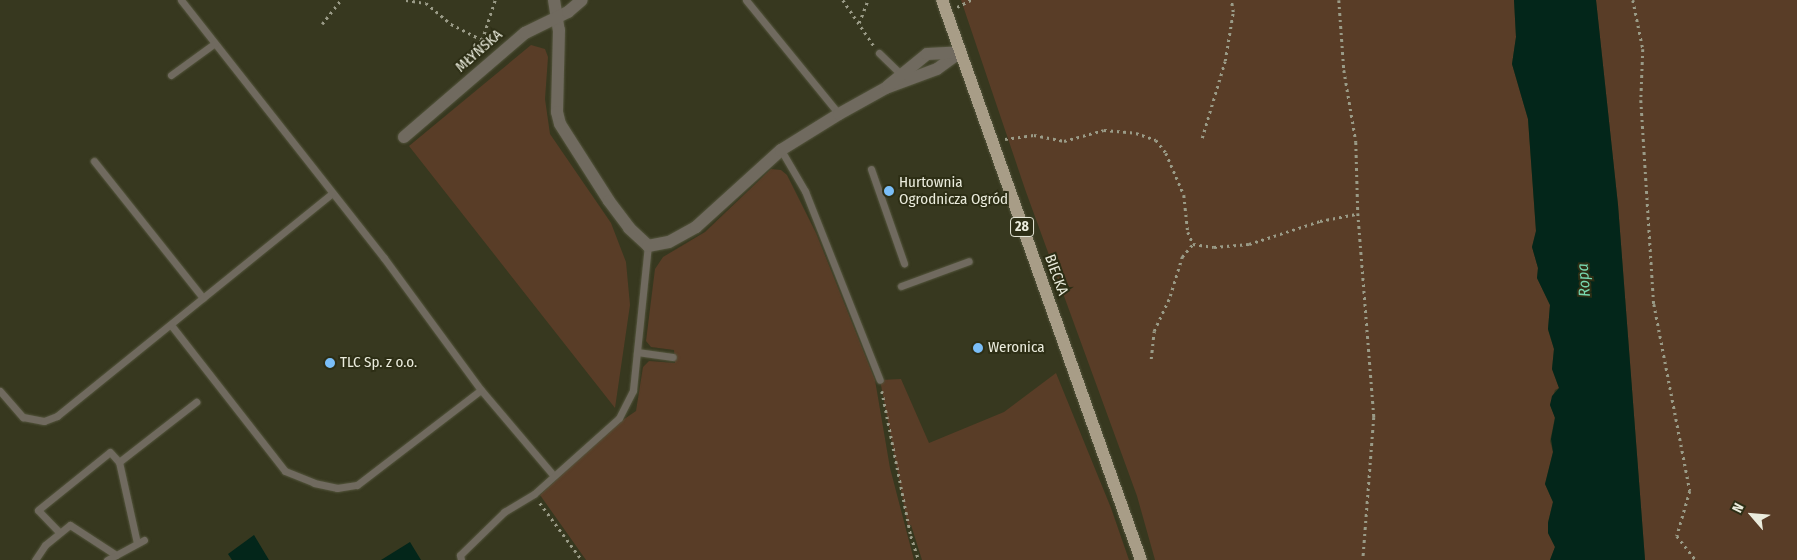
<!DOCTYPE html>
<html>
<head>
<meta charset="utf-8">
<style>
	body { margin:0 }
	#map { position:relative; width:1797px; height:560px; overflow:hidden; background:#37381f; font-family:"Fira Sans Condensed",sans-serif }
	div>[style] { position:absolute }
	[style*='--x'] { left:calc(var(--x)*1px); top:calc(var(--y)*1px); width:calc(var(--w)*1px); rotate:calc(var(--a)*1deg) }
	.green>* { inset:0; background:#593d27 }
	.water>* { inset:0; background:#03261a }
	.path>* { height:2.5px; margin-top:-1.25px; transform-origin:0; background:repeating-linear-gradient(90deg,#9a9b87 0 2.5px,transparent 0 6.5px) }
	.roads { filter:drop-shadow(0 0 1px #54553d) drop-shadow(0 0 1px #54553d) }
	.lane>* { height:7px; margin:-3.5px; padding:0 3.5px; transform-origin:3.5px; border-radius:3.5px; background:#706a5f }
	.street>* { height:12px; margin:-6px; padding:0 6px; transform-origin:6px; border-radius:6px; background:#706a5f }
	.primary>* { height:12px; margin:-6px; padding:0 6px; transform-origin:6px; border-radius:6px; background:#a89d87 }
	.dots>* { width:14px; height:14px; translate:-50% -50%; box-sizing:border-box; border:2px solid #2d2e15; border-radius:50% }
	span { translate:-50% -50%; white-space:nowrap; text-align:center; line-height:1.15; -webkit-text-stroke:4px #2d2e15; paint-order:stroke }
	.shield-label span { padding:1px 4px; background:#2d2e15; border:1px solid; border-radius:4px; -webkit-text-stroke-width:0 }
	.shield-label { font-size:14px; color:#ebecdd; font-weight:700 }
	.street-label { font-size:15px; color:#ebecdd }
	.poi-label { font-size:15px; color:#ebecdd }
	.left { translate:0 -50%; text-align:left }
	.water-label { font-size:16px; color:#78d7af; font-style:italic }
	.north { position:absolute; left:1727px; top:490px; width:50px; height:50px; -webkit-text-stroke:4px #2d2e15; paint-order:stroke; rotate:297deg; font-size:14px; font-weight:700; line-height:20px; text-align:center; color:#ebecdd }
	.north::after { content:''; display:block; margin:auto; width:18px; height:22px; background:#ebecdd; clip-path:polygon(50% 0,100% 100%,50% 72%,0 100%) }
</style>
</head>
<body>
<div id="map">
	<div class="green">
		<i style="clip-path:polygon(961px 0,1514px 0,1516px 37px,1512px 64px,1528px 119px,1536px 231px,1532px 247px,1538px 268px,1537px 278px,1550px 305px,1548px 330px,1554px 349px,1552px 369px,1559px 388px,1555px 390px,1550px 405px,1555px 417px,1550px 441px,1553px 452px,1545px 484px,1553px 502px,1548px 522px,1548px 533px,1555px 547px,1550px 560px,1155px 560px,1137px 496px,1026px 192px)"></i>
		<i style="clip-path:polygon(1596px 0,1797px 0,1797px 560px,1645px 560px,1618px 205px)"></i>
		<i style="clip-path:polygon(531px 45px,545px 49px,548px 57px,545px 99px,550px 134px,611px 223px,626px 262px,630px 305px,615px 408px,409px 146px)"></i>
		<i style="clip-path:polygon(771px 169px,781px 170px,787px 175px,816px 233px,875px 380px,890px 468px,914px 560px,586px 560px,540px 495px,614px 426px,636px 411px,643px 367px,649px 361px,675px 363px,674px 350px,651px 347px,646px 341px,655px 269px,663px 257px,705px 232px)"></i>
		<i style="clip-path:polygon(1056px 373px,1111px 508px,1129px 560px,922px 560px,911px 525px,908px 526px,880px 380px,901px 379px,929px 443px,1004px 412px)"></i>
	</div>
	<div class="water">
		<i style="clip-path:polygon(1514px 0,1596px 0,1618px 205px,1645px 560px,1550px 560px,1555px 547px,1548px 533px,1548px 523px,1553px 502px,1545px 484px,1553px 452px,1551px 439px,1555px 418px,1550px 405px,1552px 396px,1559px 388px,1552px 369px,1554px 349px,1548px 329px,1550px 305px,1537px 278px,1538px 268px,1532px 247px,1536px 231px,1528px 119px,1512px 64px,1516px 37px)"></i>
		<i style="clip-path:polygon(254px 535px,269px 560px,232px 560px,228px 554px)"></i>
		<i style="clip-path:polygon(410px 542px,421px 560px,381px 560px)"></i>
	</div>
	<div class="path">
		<i style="--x:406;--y:0;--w:20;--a:9"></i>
		<i style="--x:426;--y:3;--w:33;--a:40"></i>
		<i style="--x:451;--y:24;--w:35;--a:27"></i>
		<i style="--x:482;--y:40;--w:42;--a:-72"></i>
		<i style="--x:843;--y:0;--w:55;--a:56"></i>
		<i style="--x:1339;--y:0;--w:70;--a:85.9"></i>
		<i style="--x:1344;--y:70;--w:73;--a:80.5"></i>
		<i style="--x:1356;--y:142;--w:71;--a:88.4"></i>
		<i style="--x:1358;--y:213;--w:205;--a:85.5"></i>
		<i style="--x:1374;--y:417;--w:143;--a:94.4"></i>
		<i style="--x:1633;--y:0;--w:50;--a:78.5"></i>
		<i style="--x:1643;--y:49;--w:51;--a:92.2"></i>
		<i style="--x:1641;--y:100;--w:204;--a:86.4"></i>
		<i style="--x:1654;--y:304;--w:190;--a:79.1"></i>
		<i style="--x:1690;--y:491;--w:47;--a:106.1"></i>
		<i style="--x:1677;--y:536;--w:31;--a:52"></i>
		<i style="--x:957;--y:7;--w:16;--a:-27"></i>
		<i style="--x:859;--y:23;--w:25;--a:-69"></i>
		<i style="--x:322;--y:24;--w:31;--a:-52"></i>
		<i style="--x:1202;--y:138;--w:80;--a:-73.4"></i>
		<i style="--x:1225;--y:61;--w:50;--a:-80.7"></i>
		<i style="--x:1233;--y:12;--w:12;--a:-99"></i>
		<i style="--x:1005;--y:139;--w:29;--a:-8"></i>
		<i style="--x:1034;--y:135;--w:31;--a:11"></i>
		<i style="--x:1064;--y:141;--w:41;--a:-15.4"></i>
		<i style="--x:1104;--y:130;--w:32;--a:5"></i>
		<i style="--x:1136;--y:133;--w:21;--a:19"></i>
		<i style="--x:1156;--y:140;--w:16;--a:52"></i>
		<i style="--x:1166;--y:153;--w:46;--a:66.8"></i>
		<i style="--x:1184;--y:195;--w:37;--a:84"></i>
		<i style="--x:1188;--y:232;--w:13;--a:67"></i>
		<i style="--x:1193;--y:244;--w:21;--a:8"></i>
		<i style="--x:1214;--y:247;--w:35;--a:-5"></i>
		<i style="--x:1249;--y:244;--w:75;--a:-17.9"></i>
		<i style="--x:1320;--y:221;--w:38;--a:-11"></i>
		<i style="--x:1151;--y:359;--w:28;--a:-84"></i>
		<i style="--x:1154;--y:331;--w:38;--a:-65"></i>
		<i style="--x:1170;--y:296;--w:41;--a:-72.9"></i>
		<i style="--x:1182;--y:257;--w:17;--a:-50"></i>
		<i style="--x:882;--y:391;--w:148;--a:78.7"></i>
		<i style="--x:911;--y:536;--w:25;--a:72"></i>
		<i style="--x:540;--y:503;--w:71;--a:53.6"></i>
	</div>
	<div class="roads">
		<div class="lane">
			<i style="--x:181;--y:0;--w:328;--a:51.8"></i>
			<i style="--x:384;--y:258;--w:164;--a:53.7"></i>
			<i style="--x:481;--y:390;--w:111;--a:49.7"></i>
			<i style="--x:746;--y:0;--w:147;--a:50.8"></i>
			<i style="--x:879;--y:53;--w:29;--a:44"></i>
			<i style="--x:171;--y:75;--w:54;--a:-36"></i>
			<i style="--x:781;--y:150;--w:48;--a:59.7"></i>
			<i style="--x:805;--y:191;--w:203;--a:68.4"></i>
			<i style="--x:94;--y:161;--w:175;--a:51.5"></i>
			<i style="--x:871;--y:169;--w:100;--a:70.7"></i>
			<i style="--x:901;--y:286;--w:72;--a:-20.2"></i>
			<i style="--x:171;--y:325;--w:185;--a:52"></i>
			<i style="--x:285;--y:471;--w:31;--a:22"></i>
			<i style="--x:314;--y:483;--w:24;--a:12"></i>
			<i style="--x:337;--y:488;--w:20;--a:-9"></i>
			<i style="--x:357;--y:485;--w:156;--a:-37.5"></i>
			<i style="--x:637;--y:352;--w:36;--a:8"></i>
			<i style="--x:0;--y:391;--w:35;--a:49"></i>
			<i style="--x:23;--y:417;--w:21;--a:11"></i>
			<i style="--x:44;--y:421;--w:14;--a:-21"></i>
			<i style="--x:57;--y:416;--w:353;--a:-39"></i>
			<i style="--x:59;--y:532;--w:30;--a:-134"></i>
			<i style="--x:38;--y:510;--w:92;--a:-38.9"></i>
			<i style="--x:110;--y:452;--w:13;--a:48"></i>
			<i style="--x:137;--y:543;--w:83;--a:-102.5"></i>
			<i style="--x:119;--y:462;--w:98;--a:-37.9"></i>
			<i style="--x:35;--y:560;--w:18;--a:-56"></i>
			<i style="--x:45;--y:545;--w:32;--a:-39"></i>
			<i style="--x:70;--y:525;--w:55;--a:33.1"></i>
			<i style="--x:107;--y:560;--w:42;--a:-28.4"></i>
			<i style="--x:461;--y:560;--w:5;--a:-101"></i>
			<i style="--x:460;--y:555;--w:62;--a:-44.3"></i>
			<i style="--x:504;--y:512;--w:35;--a:-31"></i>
			<i style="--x:534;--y:494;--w:114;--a:-41.8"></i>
			<i style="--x:619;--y:418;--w:31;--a:-63"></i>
			<i style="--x:633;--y:390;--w:145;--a:-84.1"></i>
		</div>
		<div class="street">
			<i style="--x:554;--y:0;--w:30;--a:81"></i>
			<i style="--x:559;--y:30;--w:82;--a:91.4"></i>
			<i style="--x:557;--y:112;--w:12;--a:76"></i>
			<i style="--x:560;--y:124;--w:91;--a:57.5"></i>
			<i style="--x:609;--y:201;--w:34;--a:53"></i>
			<i style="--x:629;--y:228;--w:26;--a:43"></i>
			<i style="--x:648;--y:246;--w:21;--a:-11"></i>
			<i style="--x:669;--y:242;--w:31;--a:-29"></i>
			<i style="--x:696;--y:227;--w:115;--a:-42.2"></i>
			<i style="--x:781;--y:150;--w:68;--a:-31.8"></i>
			<i style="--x:839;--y:114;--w:54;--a:-29"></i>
			<i style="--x:886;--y:88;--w:54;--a:-20.4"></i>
			<i style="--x:937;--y:69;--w:29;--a:-36"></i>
			<i style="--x:888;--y:86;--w:50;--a:-39.4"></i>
			<i style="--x:927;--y:54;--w:33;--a:-3"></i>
			<i style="--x:404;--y:137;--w:160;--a:-40.7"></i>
			<i style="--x:525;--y:33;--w:48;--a:-26"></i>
			<i style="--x:568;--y:12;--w:18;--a:-41"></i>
		</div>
		<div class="primary">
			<i style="--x:942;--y:0;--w:594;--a:70.44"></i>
		</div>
	</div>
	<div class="dots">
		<i style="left:889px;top:191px;background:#7abef8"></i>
		<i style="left:978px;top:348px;background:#7abef8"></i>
		<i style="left:330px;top:363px;background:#7abef8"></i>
	</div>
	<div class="shield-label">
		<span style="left:1022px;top:227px">28</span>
	</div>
	<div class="street-label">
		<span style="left:479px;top:51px;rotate:-41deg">MŁYŃSKA</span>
		<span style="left:1056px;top:275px;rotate:70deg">BIECKA</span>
	</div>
	<div class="poi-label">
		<span class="left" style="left:899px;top:191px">Hurtownia<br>Ogrodnicza Ogród</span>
		<span class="left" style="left:988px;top:348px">Weronica</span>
		<span class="left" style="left:340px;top:363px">TLC Sp. z o.o.</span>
	</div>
	<div class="water-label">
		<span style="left:1584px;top:280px;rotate:-94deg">Ropa</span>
	</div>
	<div class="north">N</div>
</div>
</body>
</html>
